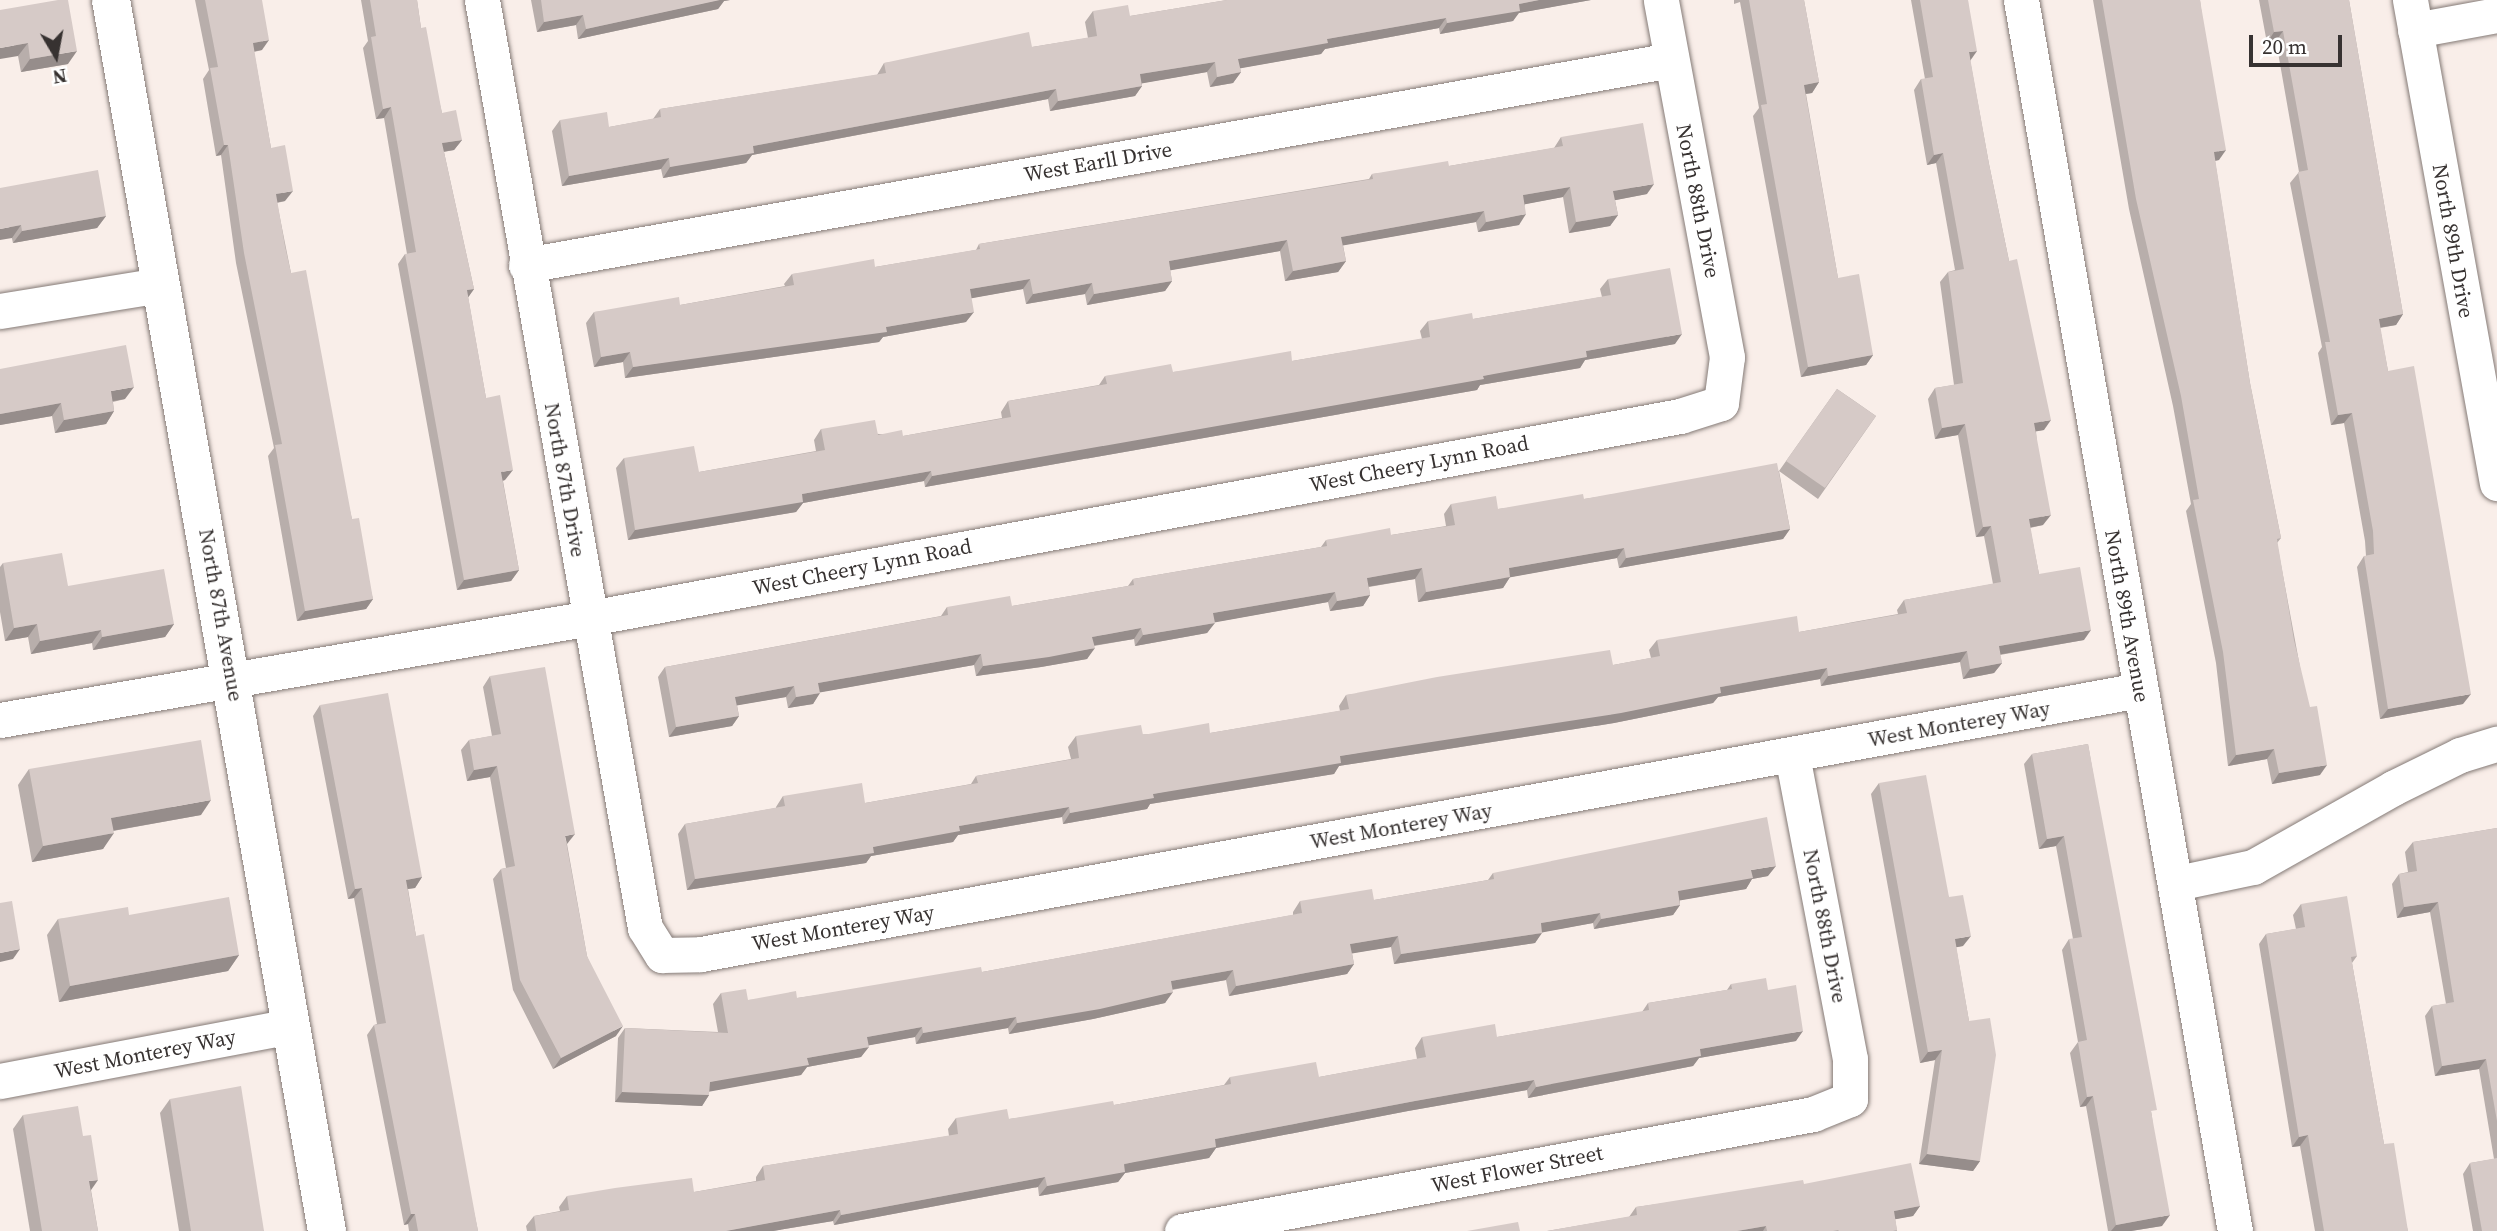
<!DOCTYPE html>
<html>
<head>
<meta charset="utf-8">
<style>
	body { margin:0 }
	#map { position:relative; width:2497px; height:1231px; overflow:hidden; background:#f9eee9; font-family:"Source Serif 4",serif }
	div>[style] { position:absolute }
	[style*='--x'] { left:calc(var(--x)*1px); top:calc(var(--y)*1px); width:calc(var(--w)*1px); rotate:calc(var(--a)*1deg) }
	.roads { filter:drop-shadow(0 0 2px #847a76) drop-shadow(0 0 2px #847a76) }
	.minor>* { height:35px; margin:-17.5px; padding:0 17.5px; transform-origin:17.5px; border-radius:17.5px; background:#fff }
	.tertiary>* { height:38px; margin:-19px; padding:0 19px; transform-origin:19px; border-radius:19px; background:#fff }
	.wall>* { inset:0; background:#b8aeab }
	.shaded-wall>* { inset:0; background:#968d8b }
	.building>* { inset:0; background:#d6cac7 }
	span { translate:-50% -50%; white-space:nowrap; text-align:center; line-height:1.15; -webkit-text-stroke:5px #fff; paint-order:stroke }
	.street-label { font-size:21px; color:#373231 }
	.north { position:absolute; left:21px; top:21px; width:70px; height:70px; -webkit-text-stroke:5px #fff; paint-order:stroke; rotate:170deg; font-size:19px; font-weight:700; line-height:28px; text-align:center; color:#373231 }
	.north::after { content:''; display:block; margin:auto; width:24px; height:32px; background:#373231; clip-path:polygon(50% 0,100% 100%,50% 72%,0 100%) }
	.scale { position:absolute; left:2249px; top:35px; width:93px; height:32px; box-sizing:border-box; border:4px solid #373231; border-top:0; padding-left:9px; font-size:21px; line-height:24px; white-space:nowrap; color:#373231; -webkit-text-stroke:5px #fff; paint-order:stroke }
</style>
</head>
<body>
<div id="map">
	<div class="roads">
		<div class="minor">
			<i style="--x:482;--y:0;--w:942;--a:80.04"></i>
			<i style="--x:645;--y:928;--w:32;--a:58"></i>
			<i style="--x:662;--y:955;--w:39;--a:-1"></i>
			<i style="--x:701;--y:954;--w:1463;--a:-10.4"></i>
			<i style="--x:2021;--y:0;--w:1249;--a:80.14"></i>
			<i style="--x:2410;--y:0;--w:491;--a:79.8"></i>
			<i style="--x:2415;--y:30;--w:83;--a:-10.4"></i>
			<i style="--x:526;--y:265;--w:1163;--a:-10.15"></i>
			<i style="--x:0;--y:311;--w:163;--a:-9.2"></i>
			<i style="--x:0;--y:720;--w:599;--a:-9.81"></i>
			<i style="--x:590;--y:618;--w:1109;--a:-10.5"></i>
			<i style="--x:1680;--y:416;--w:43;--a:-17.6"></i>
			<i style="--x:1721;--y:403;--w:46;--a:-82.6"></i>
			<i style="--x:1727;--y:357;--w:363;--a:-100.5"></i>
			<i style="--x:2177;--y:883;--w:78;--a:-11.9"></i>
			<i style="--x:2253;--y:867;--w:161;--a:-29.4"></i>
			<i style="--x:2393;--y:788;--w:75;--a:-26.2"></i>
			<i style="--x:2460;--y:755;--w:39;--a:-17"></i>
			<i style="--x:0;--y:1081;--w:295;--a:-10.7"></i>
			<i style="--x:1182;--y:1231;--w:642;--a:-10.5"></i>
			<i style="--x:1813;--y:1114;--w:40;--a:-22"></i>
			<i style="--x:1850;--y:1099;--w:40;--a:-90"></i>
			<i style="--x:1850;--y:1059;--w:310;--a:-100.8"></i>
		</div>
		<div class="tertiary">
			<i style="--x:111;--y:0;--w:1250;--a:80.05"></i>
		</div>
	</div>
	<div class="wall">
		<i style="clip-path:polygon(195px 0,262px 0,262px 50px,254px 52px,271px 148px,285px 201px,277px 203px,291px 273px,352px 519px,373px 599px,366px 609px,297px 621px,268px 456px,274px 448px,236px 263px,221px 155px,216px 156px,203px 79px,209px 70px)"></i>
		<i style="clip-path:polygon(361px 0,417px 0,421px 28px,442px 113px,462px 140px,454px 150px,444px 152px,474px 289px,468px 297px,486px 398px,505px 480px,503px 481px,519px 570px,511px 581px,457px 590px,398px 264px,405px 254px,407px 254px,384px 118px,376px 119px,363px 48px,368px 41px)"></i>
		<i style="clip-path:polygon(531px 0,730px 0,724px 1px,718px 9px,578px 39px,576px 25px,537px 32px)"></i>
		<i style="clip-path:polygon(1227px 0,1591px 0,1518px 13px,1513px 21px,1440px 34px,1439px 28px,1325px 49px,1321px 54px,1240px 68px,1241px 72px,1233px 83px,1210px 87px,1207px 72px,1142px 83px,1142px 86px,1135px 96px,1050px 111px,1048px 99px,752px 155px,746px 163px,663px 178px,661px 169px,562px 186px,552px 131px,560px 120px,609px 127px,653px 119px,660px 109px,877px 75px,884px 63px,1032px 47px,1088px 38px,1085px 22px,1093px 11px,1130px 16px)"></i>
		<i style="clip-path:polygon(1734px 0,1804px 0,1819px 82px,1812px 93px,1806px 94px,1838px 278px,1873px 355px,1866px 365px,1801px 377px,1753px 116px,1759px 108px,1740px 2px,1734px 4px)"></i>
		<i style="clip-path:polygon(1911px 0,1968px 0,1970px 60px,1989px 164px,2044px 430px,2036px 431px,2043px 525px,2030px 528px,2039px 574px,2084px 640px,2000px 655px,2002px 663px,1994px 673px,1963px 679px,1960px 662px,1821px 686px,1820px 679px,1718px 697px,1713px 703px,1614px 723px,1339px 766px,1334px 774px,1150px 804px,1147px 809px,1063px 824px,1062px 817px,958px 835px,953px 842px,871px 856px,866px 863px,687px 890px,678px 834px,685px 824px,776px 808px,776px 807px,783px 796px,865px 803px,971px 784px,976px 776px,1071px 759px,1068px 747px,1076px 736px,1210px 733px,1340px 711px,1339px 706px,1346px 695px,1613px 665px,1651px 658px,1649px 650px,1657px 640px,1799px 632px,1898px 614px,1897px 610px,1904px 600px,1993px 584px,1984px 536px,1976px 537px,1958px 435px,1935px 439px,1928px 399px,1935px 388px,1954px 385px,1940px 282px,1948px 272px,1955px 270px,1936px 163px,1927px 165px,1914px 90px,1921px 79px,1925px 79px)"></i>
		<i style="clip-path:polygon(2093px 0,2200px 0,2219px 160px,2215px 161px,2250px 383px,2281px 538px,2277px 543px,2320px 775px,2272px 784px,2267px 759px,2228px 766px,2216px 663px,2186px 511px,2191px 504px,2173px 406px,2129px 209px)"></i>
		<i style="clip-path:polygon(2259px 0,2349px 0,2403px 314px,2396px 325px,2380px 328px,2388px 371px,2463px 704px,2380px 719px,2357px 567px,2364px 556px,2366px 556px,2365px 541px,2344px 423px,2331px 425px,2318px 353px,2322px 347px,2290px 183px,2299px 172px,2276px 41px,2267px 43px)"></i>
		<i style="clip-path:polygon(0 10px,68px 64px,21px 72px,18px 56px)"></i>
		<i style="clip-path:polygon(1561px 137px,1647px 194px,1615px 200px,1618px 215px,1610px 226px,1569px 233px,1563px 197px,1525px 204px,1519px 225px,1478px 232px,1476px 222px,1343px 245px,1346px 261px,1338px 272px,1285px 281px,1280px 251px,1170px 270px,1172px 281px,1165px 291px,1087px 305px,1085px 294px,1026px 304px,1023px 289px,971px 298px,966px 322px,883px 337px,879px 342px,625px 378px,623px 362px,594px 367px,586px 323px,594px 312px,680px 305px,785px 286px,784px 284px,792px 274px,875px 267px,976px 250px,979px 244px,1369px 179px,1372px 174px,1449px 166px,1554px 148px)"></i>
		<i style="clip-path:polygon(0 188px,106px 216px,97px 228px,13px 243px)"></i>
		<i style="clip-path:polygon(1608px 279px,1675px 344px,1585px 360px,1580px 368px,1480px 385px,1477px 390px,925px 487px,924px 481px,803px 503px,796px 512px,628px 540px,616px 468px,624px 458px,699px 472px,816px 451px,814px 440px,821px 429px,903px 436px,1002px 418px,1001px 412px,1008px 401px,1099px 385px,1105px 376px,1173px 372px,1292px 361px,1422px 339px,1420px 331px,1428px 321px,1473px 319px,1602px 297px,1600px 289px)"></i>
		<i style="clip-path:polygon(0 369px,125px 399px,113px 402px,114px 411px,106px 424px,55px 433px,52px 416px,0 425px)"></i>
		<i style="clip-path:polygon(1837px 389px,1876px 416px,1818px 499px,1779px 471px,1790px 529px,1783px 539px,1619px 568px,1617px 558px,1510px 577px,1503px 588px,1418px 602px,1415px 579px,1369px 587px,1370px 595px,1363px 606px,1330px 611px,1328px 602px,1215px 622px,1207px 633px,1135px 646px,1134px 639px,1094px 646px,1087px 659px,1041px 667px,976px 676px,974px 665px,820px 692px,813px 704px,788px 708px,786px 697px,737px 705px,739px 716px,732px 726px,669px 737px,658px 677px,665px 667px,941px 616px,947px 607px,1012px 606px,1128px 586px,1133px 579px,1321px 547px,1326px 540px,1391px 535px,1446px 526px,1444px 514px,1451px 504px,1498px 509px,1584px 499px,1779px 471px)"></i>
		<i style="clip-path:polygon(3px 563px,68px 586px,174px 624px,165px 637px,93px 650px,92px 643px,31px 654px,28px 637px,5px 641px,0 612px,0 567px)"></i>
		<i style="clip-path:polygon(490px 676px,567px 844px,587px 956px,616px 1036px,553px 1069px,513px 990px,493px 879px,501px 869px,506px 868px,490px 777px,467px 781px,461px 750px,469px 740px,492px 736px,483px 687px)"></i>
		<i style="clip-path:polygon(320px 705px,422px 877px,415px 888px,408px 889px,416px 936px,478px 1231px,409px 1231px,408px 1224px,404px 1225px,367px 1035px,374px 1025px,377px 1024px,354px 898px,348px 899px,313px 716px)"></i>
		<i style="clip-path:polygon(2088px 744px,2152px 1117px,2162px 1226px,2131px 1231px,2108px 1231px,2086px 1106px,2080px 1107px,2070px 1053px,2078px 1042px,2062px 950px,2069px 939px,2073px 939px,2056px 846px,2039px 849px,2024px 764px,2032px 754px)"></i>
		<i style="clip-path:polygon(29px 769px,201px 815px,113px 831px,103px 849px,32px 862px,18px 785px)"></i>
		<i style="clip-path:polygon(1879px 783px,1949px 897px,1963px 946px,1956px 947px,1969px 1021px,1980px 1161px,1973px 1171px,1919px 1164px,1935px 1060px,1920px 1063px,1871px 794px)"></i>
		<i style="clip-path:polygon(2497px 828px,2497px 1231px,2473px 1231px,2463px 1174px,2470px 1163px,2494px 1159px,2479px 1069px,2435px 1076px,2425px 1016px,2432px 1006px,2446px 1004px,2430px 912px,2397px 918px,2392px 884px,2399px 874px,2408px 872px,2405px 852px,2413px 842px)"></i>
		<i style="clip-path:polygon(1493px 873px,1768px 876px,1752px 879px,1746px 889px,1680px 900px,1680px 905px,1673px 915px,1594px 929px,1593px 923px,1542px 932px,1535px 943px,1394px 964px,1391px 947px,1352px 953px,1354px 964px,1347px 974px,1229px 996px,1226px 980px,1172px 990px,1165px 1003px,1093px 1019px,1009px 1034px,1008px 1028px,916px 1044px,915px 1037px,869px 1045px,861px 1057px,807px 1067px,801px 1075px,709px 1091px,709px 1095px,702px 1106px,615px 1102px,618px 1038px,625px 1028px,718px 1032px,713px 1004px,721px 993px,748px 1000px,797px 998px,982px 972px,1293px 915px,1293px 912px,1300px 901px,1374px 900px,1488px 880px)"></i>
		<i style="clip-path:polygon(2301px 904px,2357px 956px,2352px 963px,2384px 1144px,2408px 1231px,2315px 1231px,2300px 1146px,2292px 1147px,2259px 944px,2266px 934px,2296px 929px,2293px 915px)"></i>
		<i style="clip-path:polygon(129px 915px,239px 955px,228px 971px,59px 1002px,47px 935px,58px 919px)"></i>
		<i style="clip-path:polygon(1731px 984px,1768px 990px,1796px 1041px,1699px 1058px,1693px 1066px,1528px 1098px,1527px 1090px,1408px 1111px,1216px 1148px,1209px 1158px,1125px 1173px,1118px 1182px,1039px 1196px,1038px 1187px,834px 1225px,833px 1221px,773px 1231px,527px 1231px,526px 1226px,534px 1216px,560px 1211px,559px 1207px,567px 1196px,694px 1192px,756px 1181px,756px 1177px,763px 1166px,949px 1136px,948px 1129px,956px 1118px,1009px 1119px,1114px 1105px,1224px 1085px,1230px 1077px,1319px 1077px,1417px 1059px,1415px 1048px,1422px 1037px,1497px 1037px,1642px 1012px,1648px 1003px,1727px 990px)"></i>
		<i style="clip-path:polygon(170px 1099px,264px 1231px,179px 1231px,160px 1113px)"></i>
		<i style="clip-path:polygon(23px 1115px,91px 1190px,98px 1231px,30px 1231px,13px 1129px)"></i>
		<i style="clip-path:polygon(1804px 1184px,1920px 1206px,1913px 1216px,1895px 1219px,1897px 1231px,1547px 1231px,1629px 1217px,1636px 1207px)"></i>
	</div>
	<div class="shaded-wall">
		<i style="clip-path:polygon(718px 0,730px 0,724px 1px,718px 9px,578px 39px,586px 29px)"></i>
		<i style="clip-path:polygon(1539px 0,1591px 0,1519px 13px,1513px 21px,1440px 34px,1447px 23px,1519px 4px)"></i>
		<i style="clip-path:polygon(583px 15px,576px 25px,537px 32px,544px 22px)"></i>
		<i style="clip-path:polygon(1446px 18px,1439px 28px,1325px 49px,1321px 54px,1231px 70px,1238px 59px,1327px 39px)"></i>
		<i style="clip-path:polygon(2283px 31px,2276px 41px,2267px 43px,2274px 32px)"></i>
		<i style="clip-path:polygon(269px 40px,262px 50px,245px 53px,253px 43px)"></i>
		<i style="clip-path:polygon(28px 43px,18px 56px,0 59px,0 48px)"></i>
		<i style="clip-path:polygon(77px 51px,68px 64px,21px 72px,30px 59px)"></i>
		<i style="clip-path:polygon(1977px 51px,1970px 61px,1969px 52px)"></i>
		<i style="clip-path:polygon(1215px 62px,1207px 72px,1133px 85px,1140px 74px)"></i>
		<i style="clip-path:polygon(1241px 72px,1233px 83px,1210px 87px,1217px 77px)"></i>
		<i style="clip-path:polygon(1819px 82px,1812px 93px,1797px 95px,1804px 85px)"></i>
		<i style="clip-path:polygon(1142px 86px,1135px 96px,1050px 111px,1058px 101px)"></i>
		<i style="clip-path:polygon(1056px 89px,1048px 99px,752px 155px,746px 163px,663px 178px,670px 167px,753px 146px)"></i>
		<i style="clip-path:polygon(391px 107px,384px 118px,376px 119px,383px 109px)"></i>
		<i style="clip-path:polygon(462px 140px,454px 150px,435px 153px,442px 143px)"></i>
		<i style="clip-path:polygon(224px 145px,228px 145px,221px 155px,216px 156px)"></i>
		<i style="clip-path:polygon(2226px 150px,2219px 160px,2207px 162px,2214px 152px)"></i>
		<i style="clip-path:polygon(1943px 153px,1936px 163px,1927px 165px,1934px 155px)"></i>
		<i style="clip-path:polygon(669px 158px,661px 169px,562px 186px,569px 176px)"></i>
		<i style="clip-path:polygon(1654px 184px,1647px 194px,1606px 202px,1613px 191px)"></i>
		<i style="clip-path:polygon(1570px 187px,1563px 197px,1516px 206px,1523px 195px)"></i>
		<i style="clip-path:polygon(293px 191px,285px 201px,268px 204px,276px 194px)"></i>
		<i style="clip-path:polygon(1484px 211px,1476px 222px,1334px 247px,1341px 237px)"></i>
		<i style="clip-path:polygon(1526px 214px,1519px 225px,1478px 232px,1486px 222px)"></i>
		<i style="clip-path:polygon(1618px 215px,1610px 226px,1569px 233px,1576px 222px)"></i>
		<i style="clip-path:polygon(106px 216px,97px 228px,13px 243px,22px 231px)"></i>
		<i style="clip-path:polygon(21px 225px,12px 238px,0 240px,0 229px)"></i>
		<i style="clip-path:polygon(1287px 240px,1280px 251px,1161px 272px,1169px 261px)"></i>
		<i style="clip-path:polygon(1346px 261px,1338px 272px,1285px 281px,1293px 271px)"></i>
		<i style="clip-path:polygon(1030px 279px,1023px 289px,962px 300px,970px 289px)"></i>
		<i style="clip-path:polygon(1172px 281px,1165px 291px,1087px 305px,1094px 294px)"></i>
		<i style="clip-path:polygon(1092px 283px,1085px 294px,1026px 304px,1033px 294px)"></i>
		<i style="clip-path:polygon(474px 289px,467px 299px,467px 290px)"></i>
		<i style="clip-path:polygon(974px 312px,966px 322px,883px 337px,879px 342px,625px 378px,633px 367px,886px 327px)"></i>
		<i style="clip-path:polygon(2403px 314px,2396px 325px,2371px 329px,2379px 319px)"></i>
		<i style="clip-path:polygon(1682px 334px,1675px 344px,1585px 360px,1580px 368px,1480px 385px,1477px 390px,925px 487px,932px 476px,1483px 376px,1586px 351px)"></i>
		<i style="clip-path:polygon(630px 352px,623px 362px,594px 367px,601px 357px)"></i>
		<i style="clip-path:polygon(1873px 355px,1866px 365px,1801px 377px,1808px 367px)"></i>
		<i style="clip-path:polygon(134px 387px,125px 399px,102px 403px,111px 391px)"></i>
		<i style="clip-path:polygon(61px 403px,52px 416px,0 425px,0 414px)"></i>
		<i style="clip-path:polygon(114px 411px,106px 424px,55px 433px,64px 420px)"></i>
		<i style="clip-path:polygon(2352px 413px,2344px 423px,2331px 425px,2338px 415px)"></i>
		<i style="clip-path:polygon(2051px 420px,2044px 430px,2027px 433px,2034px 423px)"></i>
		<i style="clip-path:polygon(1965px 424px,1958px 435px,1935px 439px,1942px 428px)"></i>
		<i style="clip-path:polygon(513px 470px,505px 480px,494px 482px,501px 472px)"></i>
		<i style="clip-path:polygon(931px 471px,924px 481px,803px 503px,796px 512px,628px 540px,635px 530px,802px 494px)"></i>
		<i style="clip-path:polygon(2051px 515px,2043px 525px,2022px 529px,2029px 519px)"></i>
		<i style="clip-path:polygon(1991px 526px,1984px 536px,1976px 537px,1983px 527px)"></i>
		<i style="clip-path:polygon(1790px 529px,1783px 539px,1619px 568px,1626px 558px)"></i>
		<i style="clip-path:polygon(1624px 548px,1617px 558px,1501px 579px,1509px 568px)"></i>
		<i style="clip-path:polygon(1422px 568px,1415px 579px,1360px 588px,1367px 578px)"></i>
		<i style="clip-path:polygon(519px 570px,511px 581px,457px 590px,464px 580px)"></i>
		<i style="clip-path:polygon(1510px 577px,1503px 588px,1418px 602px,1426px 592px)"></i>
		<i style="clip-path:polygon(1335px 592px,1328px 602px,1206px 624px,1213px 613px)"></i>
		<i style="clip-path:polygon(1370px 595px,1363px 606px,1330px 611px,1337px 601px)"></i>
		<i style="clip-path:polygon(373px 599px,366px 609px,297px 621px,305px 611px)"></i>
		<i style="clip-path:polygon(1215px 623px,1207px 633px,1135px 646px,1143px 635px)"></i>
		<i style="clip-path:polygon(37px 624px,28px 637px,5px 641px,14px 628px)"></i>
		<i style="clip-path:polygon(174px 624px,165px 637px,93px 650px,102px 637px)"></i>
		<i style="clip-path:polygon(1141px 628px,1134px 639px,1085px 647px,1092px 637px)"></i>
		<i style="clip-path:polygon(101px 630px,92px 643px,31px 654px,40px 641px)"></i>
		<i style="clip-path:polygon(2091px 630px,2084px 640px,1991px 656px,1999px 646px)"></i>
		<i style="clip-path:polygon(1095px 648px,1087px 659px,1041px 667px,976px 676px,983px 666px)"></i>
		<i style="clip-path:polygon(1967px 651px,1960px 662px,1821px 686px,1828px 676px)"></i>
		<i style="clip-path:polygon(981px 654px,974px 665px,811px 694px,818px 683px)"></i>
		<i style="clip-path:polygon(2002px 663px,1994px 673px,1963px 679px,1970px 669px)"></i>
		<i style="clip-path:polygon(1827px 668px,1820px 679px,1718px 697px,1713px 703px,1614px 723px,1339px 766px,1334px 774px,1150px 804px,1147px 809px,1063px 824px,1070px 813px,1153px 794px,1340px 756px)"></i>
		<i style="clip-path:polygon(794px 686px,786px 697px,728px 707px,735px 697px)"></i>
		<i style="clip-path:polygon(820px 693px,813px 704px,788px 708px,796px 697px)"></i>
		<i style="clip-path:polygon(2471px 694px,2463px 704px,2380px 719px,2388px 709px)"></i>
		<i style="clip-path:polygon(739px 716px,732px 726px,669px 737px,676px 727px)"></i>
		<i style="clip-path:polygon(2274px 749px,2267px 759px,2228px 766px,2236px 755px)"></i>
		<i style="clip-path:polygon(2327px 765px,2320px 775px,2272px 784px,2279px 773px)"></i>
		<i style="clip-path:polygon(497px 766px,490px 777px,467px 781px,474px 770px)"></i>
		<i style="clip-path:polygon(211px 800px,201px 815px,100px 833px,111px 818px)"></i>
		<i style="clip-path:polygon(1069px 807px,1062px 817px,958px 835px,953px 842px,871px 856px,866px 863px,687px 890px,695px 879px,873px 847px,959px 826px)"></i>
		<i style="clip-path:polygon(114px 833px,103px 849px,32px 862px,43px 846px)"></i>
		<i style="clip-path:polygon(575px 834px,567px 844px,565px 836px)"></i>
		<i style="clip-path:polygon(2064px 836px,2056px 846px,2039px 849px,2047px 839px)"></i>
		<i style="clip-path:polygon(1776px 866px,1768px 876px,1752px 879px,1746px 889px,1671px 902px,1678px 891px,1751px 870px)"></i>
		<i style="clip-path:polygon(422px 877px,415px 888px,399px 890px,406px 880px)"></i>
		<i style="clip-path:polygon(362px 888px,354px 898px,348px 899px,355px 889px)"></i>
		<i style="clip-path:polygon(2438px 902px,2430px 912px,2397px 918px,2404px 907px)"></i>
		<i style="clip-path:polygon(1680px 905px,1673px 915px,1594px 929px,1601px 919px)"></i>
		<i style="clip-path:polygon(1600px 913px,1593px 923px,1534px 934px,1541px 923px)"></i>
		<i style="clip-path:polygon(1542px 933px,1535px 943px,1394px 964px,1401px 954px)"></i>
		<i style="clip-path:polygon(1398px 936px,1391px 947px,1343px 955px,1350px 944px)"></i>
		<i style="clip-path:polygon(1971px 936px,1963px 946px,1947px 949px,1955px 939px)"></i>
		<i style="clip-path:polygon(20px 949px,13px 959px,0 962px,0 953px)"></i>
		<i style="clip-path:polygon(239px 955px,228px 971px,59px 1002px,70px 986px)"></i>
		<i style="clip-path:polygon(1354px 964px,1347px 974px,1229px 996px,1236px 986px)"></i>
		<i style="clip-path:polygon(1233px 970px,1226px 980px,1163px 991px,1171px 981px)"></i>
		<i style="clip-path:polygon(1173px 992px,1165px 1003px,1093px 1019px,1009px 1034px,1017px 1023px)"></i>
		<i style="clip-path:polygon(1016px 1017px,1008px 1028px,916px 1044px,923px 1033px)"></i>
		<i style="clip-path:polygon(623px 1026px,616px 1036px,553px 1069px,561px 1058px)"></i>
		<i style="clip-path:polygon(922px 1027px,915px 1037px,860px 1047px,867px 1037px)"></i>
		<i style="clip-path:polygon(1803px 1031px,1796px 1041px,1699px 1058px,1693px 1066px,1528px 1098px,1536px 1087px,1700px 1049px)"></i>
		<i style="clip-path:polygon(869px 1047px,861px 1057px,807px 1067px,801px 1075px,702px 1093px,710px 1082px,807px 1058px)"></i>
		<i style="clip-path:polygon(1942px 1050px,1935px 1060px,1920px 1063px,1928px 1052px)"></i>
		<i style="clip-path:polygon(2486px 1059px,2479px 1069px,2435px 1076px,2442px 1066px)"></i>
		<i style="clip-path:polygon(1534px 1080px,1527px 1090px,1408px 1111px,1216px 1148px,1209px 1158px,1125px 1173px,1118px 1182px,1039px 1196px,1047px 1186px,1215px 1139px,1415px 1101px)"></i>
		<i style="clip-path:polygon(622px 1092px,709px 1095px,702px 1106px,615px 1102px)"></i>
		<i style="clip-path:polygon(2093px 1096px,2086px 1106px,2080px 1107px,2087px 1097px)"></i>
		<i style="clip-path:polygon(2308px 1135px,2300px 1146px,2292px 1147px,2299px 1137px)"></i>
		<i style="clip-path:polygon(1927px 1154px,1980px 1161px,1973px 1171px,1919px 1164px)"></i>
		<i style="clip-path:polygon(1045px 1177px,1038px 1187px,834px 1225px,841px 1215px)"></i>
		<i style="clip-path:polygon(98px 1180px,89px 1193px,89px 1181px)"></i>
		<i style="clip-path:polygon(1920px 1206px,1913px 1216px,1886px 1221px,1894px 1211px)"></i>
		<i style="clip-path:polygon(840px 1210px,833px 1221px,773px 1231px,725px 1231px)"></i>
		<i style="clip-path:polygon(411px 1214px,415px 1214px,408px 1224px,404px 1225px)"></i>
		<i style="clip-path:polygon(2170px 1215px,2162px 1226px,2131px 1231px,2111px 1231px,2116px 1225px)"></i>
		<i style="clip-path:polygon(1766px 1226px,1763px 1231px,1737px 1231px)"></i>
	</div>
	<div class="building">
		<i style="clip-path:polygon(58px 0,68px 0,77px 51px,30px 59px,28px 43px,0 48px,0 10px)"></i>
		<i style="clip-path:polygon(205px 0,262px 0,269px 40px,253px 43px,271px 148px,285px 145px,293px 191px,276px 194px,285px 246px,291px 273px,306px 270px,352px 519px,359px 518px,373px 599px,305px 611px,275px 445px,282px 444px,244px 253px,228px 145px,224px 145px,210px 68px,218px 67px)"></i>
		<i style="clip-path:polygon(370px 0,417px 0,421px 28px,426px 27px,442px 113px,456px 110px,462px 140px,442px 143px,474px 289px,467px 290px,486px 398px,500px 395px,513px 470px,501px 472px,519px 570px,464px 580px,405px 254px,416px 252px,391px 107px,383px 109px,371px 37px,376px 36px)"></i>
		<i style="clip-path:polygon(541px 0,720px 0,586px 29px,583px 15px,544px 22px)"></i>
		<i style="clip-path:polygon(1227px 0,1539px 0,1519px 4px,1520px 11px,1447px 23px,1446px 18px,1327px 39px,1328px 43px,1238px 59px,1241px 72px,1217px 77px,1215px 62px,1140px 74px,1142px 86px,1058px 101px,1056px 89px,753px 146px,754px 153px,670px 167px,669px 158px,569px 176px,560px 120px,607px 112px,609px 127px,661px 117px,660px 109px,886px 73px,884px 63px,1029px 32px,1032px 47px,1097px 36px,1093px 11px,1128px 5px,1130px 16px)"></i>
		<i style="clip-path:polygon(1749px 0,1804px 0,1819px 82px,1804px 85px,1838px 278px,1859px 274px,1873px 355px,1808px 367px,1761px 105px,1767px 104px)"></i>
		<i style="clip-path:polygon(1920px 0,1968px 0,1977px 51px,1969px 52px,1989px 164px,2009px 261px,2017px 259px,2051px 420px,2034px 423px,2051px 515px,2029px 519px,2039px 574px,2080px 567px,2091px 630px,1999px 646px,2002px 663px,1970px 669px,1967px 651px,1828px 676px,1827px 668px,1720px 687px,1721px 693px,1621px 713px,1340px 756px,1341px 763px,1153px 794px,1154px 798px,1070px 813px,1069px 807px,959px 826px,960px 831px,873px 847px,874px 853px,695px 879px,685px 824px,785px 806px,783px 796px,862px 783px,865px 803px,978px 783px,976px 776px,1079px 758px,1076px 736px,1141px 725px,1143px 735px,1209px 723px,1210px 733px,1349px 709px,1346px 695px,1437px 677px,1610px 650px,1613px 665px,1660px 656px,1657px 640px,1797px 616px,1799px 632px,1907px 613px,1904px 600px,2001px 582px,1991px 526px,1983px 527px,1965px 424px,1942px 428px,1935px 388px,1963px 383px,1948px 272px,1964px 269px,1943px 153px,1934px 155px,1921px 79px,1933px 77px)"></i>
		<i style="clip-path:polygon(2102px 0,2200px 0,2226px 150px,2214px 152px,2250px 383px,2281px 538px,2277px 539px,2294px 640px,2310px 707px,2317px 706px,2327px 765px,2279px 773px,2274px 749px,2236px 755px,2223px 652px,2193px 500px,2199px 499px,2181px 396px,2136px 199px)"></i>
		<i style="clip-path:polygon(2268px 0,2349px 0,2403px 314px,2379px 319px,2388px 371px,2414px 366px,2471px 694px,2388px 709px,2364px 556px,2374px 554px,2373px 531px,2352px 413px,2338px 415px,2325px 342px,2330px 342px,2298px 172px,2308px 170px,2283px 31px,2274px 32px)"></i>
		<i style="clip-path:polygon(1643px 123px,1654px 184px,1613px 191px,1618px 215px,1576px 222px,1570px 187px,1523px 195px,1526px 214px,1486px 222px,1484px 211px,1341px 237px,1346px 261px,1293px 271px,1287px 240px,1169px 261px,1172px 281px,1094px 294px,1092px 283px,1033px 294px,1030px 279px,970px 289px,974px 312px,886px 327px,887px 332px,633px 367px,630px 352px,601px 357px,594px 312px,679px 297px,680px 305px,794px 285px,792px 274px,874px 259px,875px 267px,980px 249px,979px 244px,1373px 179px,1372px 174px,1448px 161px,1449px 166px,1563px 146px,1561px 137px)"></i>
		<i style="clip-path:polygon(98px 170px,106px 216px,22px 231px,21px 225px,0 229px,0 188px)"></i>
		<i style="clip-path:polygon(1670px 268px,1682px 334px,1586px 351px,1587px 357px,1483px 376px,1484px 379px,932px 476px,931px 471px,802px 494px,803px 502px,635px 530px,624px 458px,694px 446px,699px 472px,825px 450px,821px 429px,875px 420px,878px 435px,902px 430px,903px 436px,1011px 417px,1008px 401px,1107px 384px,1105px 376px,1171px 364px,1173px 372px,1291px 351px,1292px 361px,1430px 337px,1428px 321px,1472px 313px,1473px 319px,1611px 295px,1608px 279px)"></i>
		<i style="clip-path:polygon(126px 345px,134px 387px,111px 391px,114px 411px,64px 420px,61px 403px,0 414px,0 369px)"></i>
		<i style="clip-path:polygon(1837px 389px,1876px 416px,1825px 488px,1786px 461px)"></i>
		<i style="clip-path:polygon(1777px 463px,1790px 529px,1626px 558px,1624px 548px,1509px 568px,1510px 577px,1426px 592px,1422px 568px,1367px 578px,1370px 595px,1337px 601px,1335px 592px,1213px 613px,1215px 623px,1143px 635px,1141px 628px,1092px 637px,1095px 648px,1049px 657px,983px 666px,981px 654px,818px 683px,820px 693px,796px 697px,794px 686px,735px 697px,739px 716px,676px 727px,665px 667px,948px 615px,947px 607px,1010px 596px,1012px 606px,1134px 585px,1133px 579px,1327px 546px,1326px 540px,1390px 528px,1391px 535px,1455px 525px,1451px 504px,1496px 496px,1498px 509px,1583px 494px,1584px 499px)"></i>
		<i style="clip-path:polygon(62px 553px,68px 586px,164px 569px,174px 624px,102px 637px,101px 630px,40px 641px,37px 624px,14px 628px,3px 563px)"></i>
		<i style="clip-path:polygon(545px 667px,575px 834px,565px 836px,587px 956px,623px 1026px,561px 1058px,520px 980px,501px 869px,515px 866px,497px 766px,474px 770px,469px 740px,501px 734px,490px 676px)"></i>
		<i style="clip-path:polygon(388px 693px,422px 877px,406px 880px,416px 936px,424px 934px,478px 1231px,418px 1231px,415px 1214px,411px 1214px,374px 1025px,386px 1023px,362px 888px,355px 889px,320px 705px)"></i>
		<i style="clip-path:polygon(201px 740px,211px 800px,111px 818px,114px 833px,43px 846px,29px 769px)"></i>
		<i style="clip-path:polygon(2088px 744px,2157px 1110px,2151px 1111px,2170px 1215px,2116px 1225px,2093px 1096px,2087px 1097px,2078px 1042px,2087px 1040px,2069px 939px,2082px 937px,2064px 836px,2047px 839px,2032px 754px)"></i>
		<i style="clip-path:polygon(1926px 775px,1949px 897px,1963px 895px,1971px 936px,1955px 939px,1969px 1021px,1990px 1018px,1996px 1055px,1980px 1161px,1927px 1154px,1942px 1050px,1928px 1052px,1879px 783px)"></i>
		<i style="clip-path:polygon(1767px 817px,1776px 866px,1751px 870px,1753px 878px,1678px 891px,1680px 905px,1601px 919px,1600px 913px,1541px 923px,1542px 933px,1401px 954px,1398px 936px,1350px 944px,1354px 964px,1236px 986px,1233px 970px,1171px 981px,1173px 992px,1100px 1009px,1017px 1023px,1016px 1017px,923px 1033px,922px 1027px,867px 1037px,869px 1047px,807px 1058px,809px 1065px,710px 1082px,709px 1095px,622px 1092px,625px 1028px,728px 1033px,721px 993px,746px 989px,748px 1000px,796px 991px,797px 998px,981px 967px,982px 972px,1302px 913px,1300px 901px,1372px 889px,1374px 900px,1494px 879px,1493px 873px)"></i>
		<i style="clip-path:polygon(2497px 828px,2497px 1121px,2486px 1059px,2442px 1066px,2432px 1006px,2454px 1002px,2438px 902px,2404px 907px,2399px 874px,2417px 871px,2413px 842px)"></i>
		<i style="clip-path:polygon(2347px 896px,2357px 956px,2351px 957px,2384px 1144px,2394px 1143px,2408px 1231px,2324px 1231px,2308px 1135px,2299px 1137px,2266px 934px,2305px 927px,2301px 904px)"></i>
		<i style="clip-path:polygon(229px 897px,239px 955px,70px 986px,58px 919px,128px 907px,129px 915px)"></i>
		<i style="clip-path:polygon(12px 901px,20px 949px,0 953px,0 903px)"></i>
		<i style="clip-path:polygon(1766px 978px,1768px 990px,1796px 985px,1803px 1031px,1700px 1049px,1701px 1056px,1536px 1087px,1534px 1080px,1415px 1101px,1215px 1139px,1216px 1147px,1124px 1164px,1125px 1172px,1047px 1186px,1045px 1177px,841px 1215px,840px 1210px,726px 1231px,536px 1231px,534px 1216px,569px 1210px,567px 1196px,615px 1188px,692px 1178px,694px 1192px,765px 1180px,763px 1166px,958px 1134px,956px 1118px,1007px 1109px,1009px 1119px,1113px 1101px,1114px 1105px,1231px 1084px,1230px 1077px,1316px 1062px,1319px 1077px,1426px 1057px,1422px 1037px,1495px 1024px,1497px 1037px,1649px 1010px,1648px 1003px,1732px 989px,1731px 984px)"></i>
		<i style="clip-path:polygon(241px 1086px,264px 1231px,191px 1231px,170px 1099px)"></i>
		<i style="clip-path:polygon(78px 1106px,83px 1136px,91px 1135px,98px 1180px,89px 1181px,98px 1231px,42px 1231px,23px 1115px)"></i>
		<i style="clip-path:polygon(2497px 1158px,2497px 1231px,2482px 1231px,2470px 1163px)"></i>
		<i style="clip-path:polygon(1911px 1163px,1920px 1206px,1894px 1211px,1897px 1230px,1893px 1231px,1839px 1231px,1838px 1230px,1833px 1231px,1767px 1231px,1766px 1226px,1737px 1231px,1547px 1231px,1637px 1215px,1636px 1207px,1803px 1180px,1804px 1184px)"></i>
		<i style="clip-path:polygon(1518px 1222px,1520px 1231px,1467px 1231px)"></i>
	</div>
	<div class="street-label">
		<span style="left:1098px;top:162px;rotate:-10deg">West Earll Drive</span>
		<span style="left:1698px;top:201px;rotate:79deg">North 88th Drive</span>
		<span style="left:2453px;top:241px;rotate:80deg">North 89th Drive</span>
		<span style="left:1419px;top:464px;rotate:-11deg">West Cheery Lynn Road</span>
		<span style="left:565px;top:480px;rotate:80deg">North 87th Drive</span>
		<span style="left:862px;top:567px;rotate:-11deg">West Cheery Lynn Road</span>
		<span style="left:221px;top:615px;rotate:80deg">North 87th Avenue</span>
		<span style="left:2127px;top:616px;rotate:80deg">North 89th Avenue</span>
		<span style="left:1959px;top:724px;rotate:-10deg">West Monterey Way</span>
		<span style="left:1401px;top:826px;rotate:-10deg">West Monterey Way</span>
		<span style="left:1825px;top:926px;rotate:79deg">North 88th Drive</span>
		<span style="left:843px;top:928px;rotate:-10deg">West Monterey Way</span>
		<span style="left:145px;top:1054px;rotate:-11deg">West Monterey Way</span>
		<span style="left:1517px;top:1169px;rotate:-11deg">West Flower Street</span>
	</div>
	<div class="north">N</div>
	<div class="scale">20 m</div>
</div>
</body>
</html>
